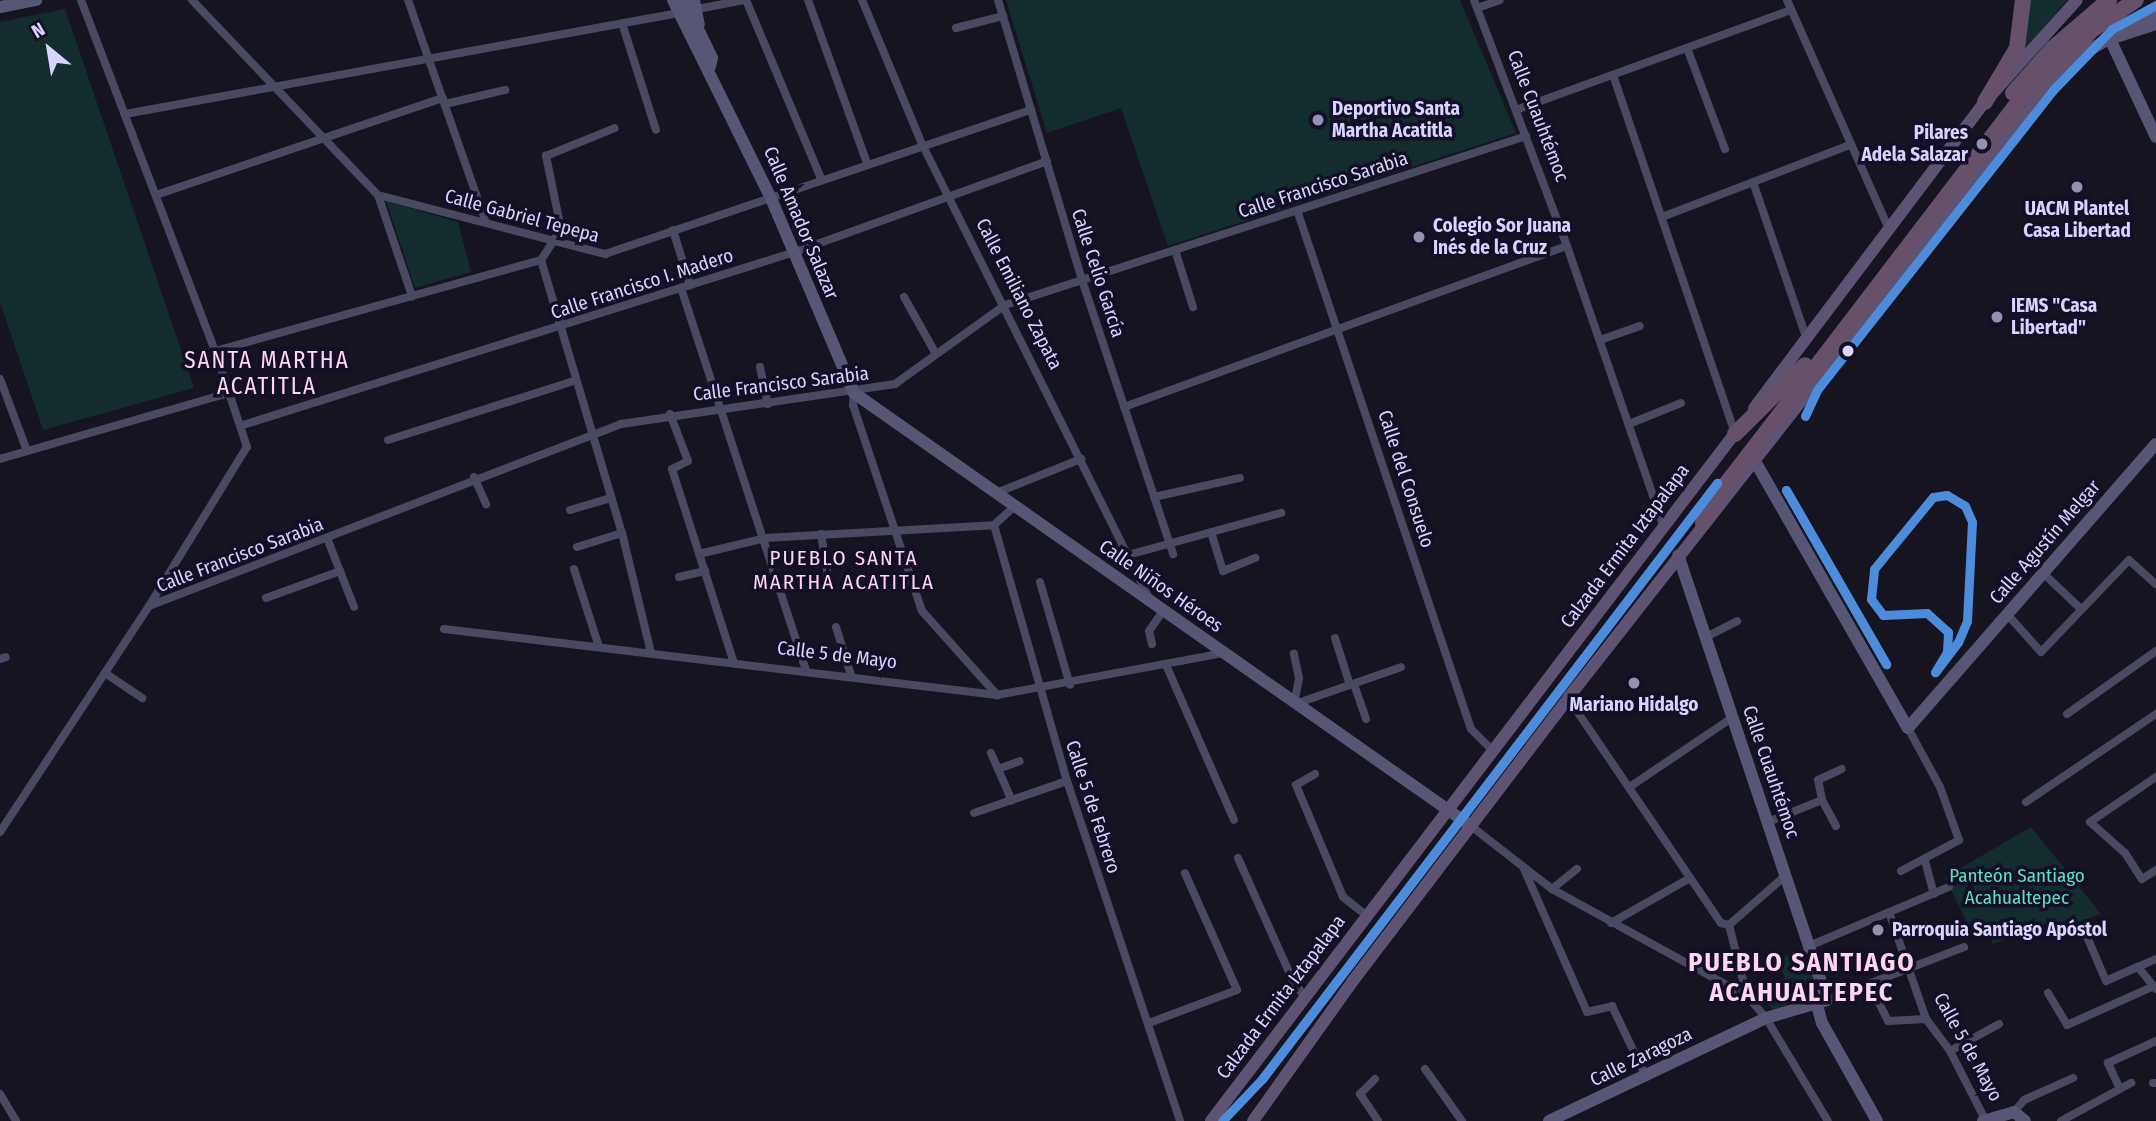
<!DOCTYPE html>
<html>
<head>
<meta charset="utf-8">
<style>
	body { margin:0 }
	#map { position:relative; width:2156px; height:1121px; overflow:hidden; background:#161421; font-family:"Fira Sans Condensed",sans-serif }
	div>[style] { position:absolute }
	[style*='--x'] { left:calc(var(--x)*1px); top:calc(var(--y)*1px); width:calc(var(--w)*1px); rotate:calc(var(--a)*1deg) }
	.green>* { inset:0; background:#132c2d }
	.street>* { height:8px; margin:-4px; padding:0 4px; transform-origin:4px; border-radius:4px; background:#4a4962 }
	.secondary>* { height:12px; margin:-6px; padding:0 6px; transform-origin:6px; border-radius:6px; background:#575674 }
	.primary>* { height:12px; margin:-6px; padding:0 6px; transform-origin:6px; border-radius:6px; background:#5e5373 }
	.highway>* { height:16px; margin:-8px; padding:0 8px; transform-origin:8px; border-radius:8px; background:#67516a }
	.highway-bridge>* { height:16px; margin:-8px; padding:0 8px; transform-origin:8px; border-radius:8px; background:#67516a }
	.bus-1>* { height:9px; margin:-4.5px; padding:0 4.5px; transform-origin:4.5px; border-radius:4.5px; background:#4d8cda }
	.dots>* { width:19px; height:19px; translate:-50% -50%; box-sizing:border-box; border:4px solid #130f26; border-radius:50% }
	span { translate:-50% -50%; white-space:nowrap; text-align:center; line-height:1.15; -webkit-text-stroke:7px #130f26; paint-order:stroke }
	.poi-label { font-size:19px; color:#d9d4ff; font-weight:700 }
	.left { translate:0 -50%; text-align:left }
	.right { translate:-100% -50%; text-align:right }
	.street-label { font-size:19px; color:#d9d4ff }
	.park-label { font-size:19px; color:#5fe0c0 }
	.neighbourhood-label { font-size:21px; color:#ffd6f0; letter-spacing:2px }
	.quarter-label { font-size:23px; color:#ffd6f0; letter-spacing:2px }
	.district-label { font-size:26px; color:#ffd6f0; font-weight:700; letter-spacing:2px }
	.north { position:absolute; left:14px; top:14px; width:70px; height:70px; -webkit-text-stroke:5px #130f26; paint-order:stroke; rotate:330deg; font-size:19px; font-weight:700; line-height:28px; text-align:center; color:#d9d4ff }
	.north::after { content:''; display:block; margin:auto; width:24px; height:32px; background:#d9d4ff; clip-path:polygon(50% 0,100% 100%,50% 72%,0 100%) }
</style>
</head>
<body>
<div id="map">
	<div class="green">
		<i style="clip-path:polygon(1006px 0,1460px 0,1516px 133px,1168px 246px,1121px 108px,1047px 133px)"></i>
		<i style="clip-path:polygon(2029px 0,2067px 0,2018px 58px)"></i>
		<i style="clip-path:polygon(65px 9px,194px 388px,43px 430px,0 302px,0 22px)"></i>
		<i style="clip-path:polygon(386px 201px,458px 222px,471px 272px,415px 288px)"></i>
		<i style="clip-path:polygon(2031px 827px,2101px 914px,2059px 929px,2050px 922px,1993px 944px,1987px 930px,1973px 935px,1945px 877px)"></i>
		<i style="clip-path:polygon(1806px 947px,1819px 990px,1773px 1011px,1757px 990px,1785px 978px,1777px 960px)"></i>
	</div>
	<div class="street">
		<i style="--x:192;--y:0;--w:269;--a:46.4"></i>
		<i style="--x:378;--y:195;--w:235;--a:14.6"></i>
		<i style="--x:605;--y:254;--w:450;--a:-18.7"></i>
		<i style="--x:408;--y:0;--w:236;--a:70.7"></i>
		<i style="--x:746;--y:0;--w:193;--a:67.2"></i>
		<i style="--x:808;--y:0;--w:173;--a:70.1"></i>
		<i style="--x:862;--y:0;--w:156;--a:67.4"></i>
		<i style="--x:922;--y:144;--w:505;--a:63.43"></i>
		<i style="--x:998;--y:0;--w:292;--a:73.3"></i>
		<i style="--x:1082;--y:280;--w:289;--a:71.6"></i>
		<i style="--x:1474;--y:0;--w:263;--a:69.3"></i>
		<i style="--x:1567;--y:246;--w:297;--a:71"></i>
		<i style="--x:1787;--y:0;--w:251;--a:66"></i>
		<i style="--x:1477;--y:8;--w:24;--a:-19"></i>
		<i style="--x:692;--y:10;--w:53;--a:-10.9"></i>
		<i style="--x:622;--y:23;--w:112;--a:72.4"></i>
		<i style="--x:956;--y:28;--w:49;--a:-14.3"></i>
		<i style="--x:1687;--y:48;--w:108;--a:69.4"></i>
		<i style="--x:1613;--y:75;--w:379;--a:71.2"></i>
		<i style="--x:445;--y:104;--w:62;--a:-13.1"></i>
		<i style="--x:1516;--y:110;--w:293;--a:-20"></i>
		<i style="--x:125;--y:114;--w:563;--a:-10.33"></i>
		<i style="--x:1753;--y:182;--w:164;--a:71.1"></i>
		<i style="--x:156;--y:195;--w:303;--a:-18.7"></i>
		<i style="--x:378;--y:195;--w:107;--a:71.4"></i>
		<i style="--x:1297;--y:210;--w:547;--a:71.47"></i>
		<i style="--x:1471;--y:729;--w:30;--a:45"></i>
		<i style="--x:1662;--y:217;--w:201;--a:-21"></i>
		<i style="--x:673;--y:230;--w:58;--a:72.8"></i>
		<i style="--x:1175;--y:250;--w:60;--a:72.5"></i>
		<i style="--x:541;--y:260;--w:285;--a:73.5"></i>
		<i style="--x:622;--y:533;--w:123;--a:76.4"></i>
		<i style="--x:541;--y:260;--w:37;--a:-57"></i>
		<i style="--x:561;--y:229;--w:75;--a:-101.6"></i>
		<i style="--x:546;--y:156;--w:74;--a:-22.1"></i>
		<i style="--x:681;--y:288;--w:402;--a:71.9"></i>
		<i style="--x:904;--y:297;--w:65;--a:60.7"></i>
		<i style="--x:1600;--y:340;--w:42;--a:-19.3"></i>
		<i style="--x:215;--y:351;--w:338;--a:-15.6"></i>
		<i style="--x:760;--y:367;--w:38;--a:78"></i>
		<i style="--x:0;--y:379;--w:77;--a:69.4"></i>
		<i style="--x:854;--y:393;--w:12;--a:95"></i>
		<i style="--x:853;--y:405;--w:217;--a:71.5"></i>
		<i style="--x:922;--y:611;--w:113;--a:48.2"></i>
		<i style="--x:1124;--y:407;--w:471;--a:-20"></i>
		<i style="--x:670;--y:414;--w:50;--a:69"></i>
		<i style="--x:688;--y:461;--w:18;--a:153"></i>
		<i style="--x:672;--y:469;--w:204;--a:72.3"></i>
		<i style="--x:1629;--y:424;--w:56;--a:-22"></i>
		<i style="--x:243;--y:425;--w:575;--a:-17.4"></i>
		<i style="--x:792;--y:253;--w:271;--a:-19.8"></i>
		<i style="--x:388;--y:440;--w:195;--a:-17.6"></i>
		<i style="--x:0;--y:459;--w:238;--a:-16.1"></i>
		<i style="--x:474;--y:477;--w:30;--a:66"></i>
		<i style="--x:996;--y:493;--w:92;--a:-21.8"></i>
		<i style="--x:1154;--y:497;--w:88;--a:-12.5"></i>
		<i style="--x:1015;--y:506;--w:28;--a:138"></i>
		<i style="--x:994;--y:525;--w:266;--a:74.1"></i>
		<i style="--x:1067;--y:781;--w:358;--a:71.6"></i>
		<i style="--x:570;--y:510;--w:43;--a:-16.3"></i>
		<i style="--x:1211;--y:532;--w:41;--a:72.9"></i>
		<i style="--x:1223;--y:571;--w:35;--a:-22"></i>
		<i style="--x:821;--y:534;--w:50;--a:80.7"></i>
		<i style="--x:327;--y:538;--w:74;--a:68.6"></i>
		<i style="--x:577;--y:547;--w:47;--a:-17.3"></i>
		<i style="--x:699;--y:554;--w:68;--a:-13.6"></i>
		<i style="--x:765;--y:538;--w:229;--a:-3.2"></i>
		<i style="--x:1128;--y:555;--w:159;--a:-15.4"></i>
		<i style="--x:574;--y:569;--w:82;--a:72.2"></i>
		<i style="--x:2043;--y:573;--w:52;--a:43.5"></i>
		<i style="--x:679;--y:577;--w:27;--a:-13"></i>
		<i style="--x:1040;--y:582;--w:107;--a:73.8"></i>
		<i style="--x:266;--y:598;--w:79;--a:-20"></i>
		<i style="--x:149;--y:606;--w:506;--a:-21.09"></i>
		<i style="--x:621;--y:424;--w:277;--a:-8.3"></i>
		<i style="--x:895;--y:384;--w:135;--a:-35.7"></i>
		<i style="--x:1005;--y:305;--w:548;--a:-17.97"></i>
		<i style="--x:2007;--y:614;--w:51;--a:48.2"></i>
		<i style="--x:2041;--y:652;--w:127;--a:-46.3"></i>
		<i style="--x:2129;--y:560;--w:36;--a:42"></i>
		<i style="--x:836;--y:627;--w:50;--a:72.6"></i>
		<i style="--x:444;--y:629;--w:557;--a:6.81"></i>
		<i style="--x:997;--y:695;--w:230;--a:-10.5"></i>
		<i style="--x:1706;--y:637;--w:35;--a:-27"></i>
		<i style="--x:1335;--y:638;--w:49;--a:72.3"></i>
		<i style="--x:1152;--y:644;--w:13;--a:-103"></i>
		<i style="--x:1149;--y:631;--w:24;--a:-55"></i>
		<i style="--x:0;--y:659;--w:6;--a:-18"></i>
		<i style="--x:1166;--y:665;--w:169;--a:66.3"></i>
		<i style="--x:105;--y:673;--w:45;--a:34"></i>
		<i style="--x:1354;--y:684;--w:37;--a:71"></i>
		<i style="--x:1568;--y:698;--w:272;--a:55.8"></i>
		<i style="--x:1721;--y:923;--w:8;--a:14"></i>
		<i style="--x:1729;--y:925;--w:73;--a:75.8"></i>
		<i style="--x:1294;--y:704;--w:26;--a:-79"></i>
		<i style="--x:1299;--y:678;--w:25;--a:-102"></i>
		<i style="--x:1295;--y:704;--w:112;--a:-19.2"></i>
		<i style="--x:2067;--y:714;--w:109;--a:-35.3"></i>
		<i style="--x:991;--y:753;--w:52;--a:66.4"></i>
		<i style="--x:998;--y:769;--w:23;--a:-20"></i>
		<i style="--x:1315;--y:774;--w:22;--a:150"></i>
		<i style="--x:1296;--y:785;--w:121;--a:67.2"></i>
		<i style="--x:1343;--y:897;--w:31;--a:38"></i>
		<i style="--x:2156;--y:777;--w:80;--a:145.7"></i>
		<i style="--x:2090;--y:822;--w:47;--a:41.5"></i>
		<i style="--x:2125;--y:853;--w:31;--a:57"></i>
		<i style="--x:2142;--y:879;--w:17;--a:-33"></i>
		<i style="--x:1631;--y:786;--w:122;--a:-34"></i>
		<i style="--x:2026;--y:802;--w:157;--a:-34.1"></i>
		<i style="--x:974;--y:813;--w:98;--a:-19"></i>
		<i style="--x:1768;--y:822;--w:58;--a:-22.2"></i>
		<i style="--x:1471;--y:826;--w:103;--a:37.9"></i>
		<i style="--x:1552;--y:889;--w:222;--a:28.8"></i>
		<i style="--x:1747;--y:996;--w:29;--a:49"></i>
		<i style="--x:1766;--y:1018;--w:120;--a:59"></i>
		<i style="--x:1836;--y:826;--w:30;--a:-118"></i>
		<i style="--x:1822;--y:800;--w:20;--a:-101"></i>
		<i style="--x:1818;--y:780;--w:26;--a:-25"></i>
		<i style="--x:0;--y:832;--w:271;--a:-56.6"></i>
		<i style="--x:149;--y:606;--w:187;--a:-58.4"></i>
		<i style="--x:247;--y:447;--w:101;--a:-108.4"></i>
		<i style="--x:215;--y:351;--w:376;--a:-110.9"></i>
		<i style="--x:1238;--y:858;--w:135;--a:65.9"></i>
		<i style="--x:1293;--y:981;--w:21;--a:53"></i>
		<i style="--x:1925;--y:861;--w:34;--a:75"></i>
		<i style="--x:1524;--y:869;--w:156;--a:66.2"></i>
		<i style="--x:1587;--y:1012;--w:26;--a:-13"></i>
		<i style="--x:1612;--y:1006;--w:79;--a:64.4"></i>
		<i style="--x:1901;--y:871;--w:66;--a:-28.1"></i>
		<i style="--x:1959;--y:840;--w:56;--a:-109.7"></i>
		<i style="--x:1940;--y:787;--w:67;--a:-118.5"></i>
		<i style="--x:1552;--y:889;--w:32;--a:-39"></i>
		<i style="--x:1889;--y:912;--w:113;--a:70.9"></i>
		<i style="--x:1926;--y:1019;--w:40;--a:53"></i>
		<i style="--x:1950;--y:1051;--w:79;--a:62.8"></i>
		<i style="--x:1611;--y:923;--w:91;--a:-29.7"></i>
		<i style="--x:1729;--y:925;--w:74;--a:-41.2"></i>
		<i style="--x:2085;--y:932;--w:53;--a:66.8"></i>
		<i style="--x:2106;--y:981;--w:35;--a:-24"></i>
		<i style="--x:2138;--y:967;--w:28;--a:51"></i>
		<i style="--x:1809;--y:946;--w:152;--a:-22.9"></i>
		<i style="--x:2138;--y:967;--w:20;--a:-24"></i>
		<i style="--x:1870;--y:985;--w:40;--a:63.4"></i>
		<i style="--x:1888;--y:1021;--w:38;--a:-3"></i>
		<i style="--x:2048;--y:993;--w:37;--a:59"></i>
		<i style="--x:2067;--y:1025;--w:95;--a:-24.1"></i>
		<i style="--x:1827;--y:1000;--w:147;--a:-21.1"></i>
		<i style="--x:1149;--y:1023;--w:94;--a:-20.6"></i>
		<i style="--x:1237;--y:990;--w:128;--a:-114"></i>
		<i style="--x:1950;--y:1051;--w:56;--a:-28.9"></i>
		<i style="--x:1425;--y:1069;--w:64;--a:54.6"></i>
		<i style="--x:1375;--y:1079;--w:21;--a:135"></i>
		<i style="--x:1360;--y:1094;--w:32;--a:56"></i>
		<i style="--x:2153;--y:1083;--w:3;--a:0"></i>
		<i style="--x:2120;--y:1089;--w:29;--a:-115"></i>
		<i style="--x:2108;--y:1063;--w:53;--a:-24.6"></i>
		<i style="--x:0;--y:1094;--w:31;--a:59"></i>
		<i style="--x:2014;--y:1112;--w:16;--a:-50"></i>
		<i style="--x:2024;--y:1100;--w:54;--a:-24.2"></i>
		<i style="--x:2061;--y:1121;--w:80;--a:-28.5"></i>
	</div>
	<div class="secondary">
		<i style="--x:673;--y:0;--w:219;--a:63.7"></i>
		<i style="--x:770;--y:196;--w:214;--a:66.9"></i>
		<i style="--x:854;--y:393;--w:754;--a:35.06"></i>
		<i style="--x:684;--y:0;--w:64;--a:64.2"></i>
		<i style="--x:712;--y:58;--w:9;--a:103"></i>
		<i style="--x:694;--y:0;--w:25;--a:79"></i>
		<i style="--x:0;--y:7;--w:37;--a:-11"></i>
		<i style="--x:2116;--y:37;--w:42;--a:-18"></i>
		<i style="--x:2110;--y:39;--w:108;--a:64.9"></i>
		<i style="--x:1756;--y:463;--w:305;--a:60.2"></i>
		<i style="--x:1908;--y:728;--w:377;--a:-48.9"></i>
		<i style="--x:1816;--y:1001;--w:23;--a:75"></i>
		<i style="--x:1822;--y:1023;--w:112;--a:60.7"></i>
		<i style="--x:1549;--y:1121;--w:240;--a:-25.4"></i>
		<i style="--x:1766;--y:1018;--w:64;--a:-16.4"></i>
		<i style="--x:1827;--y:1000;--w:469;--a:-108.5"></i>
		<i style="--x:1983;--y:1121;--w:32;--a:-16"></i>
		<i style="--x:2014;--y:1112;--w:14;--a:39"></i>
	</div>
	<div class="primary">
		<i style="--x:1754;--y:408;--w:383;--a:-53"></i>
		<i style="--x:1985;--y:102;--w:137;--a:-48"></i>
		<i style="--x:1211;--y:1121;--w:871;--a:-52.7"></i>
		<i style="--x:1253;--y:1121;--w:171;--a:-54.5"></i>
		<i style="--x:1352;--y:982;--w:357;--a:-52.7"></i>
		<i style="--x:1568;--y:698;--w:771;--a:-51.85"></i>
		<i style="--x:2044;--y:92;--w:58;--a:-43.6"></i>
		<i style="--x:2086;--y:52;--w:81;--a:-30.4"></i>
	</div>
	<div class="highway">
		<i style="--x:1985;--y:102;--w:63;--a:-59.3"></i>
		<i style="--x:2017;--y:48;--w:48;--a:-82.9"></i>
		<i style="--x:1735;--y:434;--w:98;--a:-44.6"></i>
		<i style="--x:1703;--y:523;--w:35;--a:-61"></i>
		<i style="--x:1720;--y:492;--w:98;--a:-52.4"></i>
	</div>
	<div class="highway-bridge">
		<i style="--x:2013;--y:93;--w:60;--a:-48.4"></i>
		<i style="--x:2053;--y:48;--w:74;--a:-40.6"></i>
		<i style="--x:1780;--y:414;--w:395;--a:-52.6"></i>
		<i style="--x:2020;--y:100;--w:100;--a:-44.2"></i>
		<i style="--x:2092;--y:30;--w:53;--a:-34.3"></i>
	</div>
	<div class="bus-1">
		<i style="--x:1805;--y:416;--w:29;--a:-65"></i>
		<i style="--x:1817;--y:390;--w:382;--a:-51.8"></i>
		<i style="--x:2053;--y:90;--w:85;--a:-46"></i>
		<i style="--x:2112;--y:29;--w:50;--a:-28.6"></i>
		<i style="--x:1786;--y:490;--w:201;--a:60.1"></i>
		<i style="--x:1786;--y:490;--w:201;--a:60.1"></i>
		<i style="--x:1947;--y:495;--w:21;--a:31"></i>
		<i style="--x:1965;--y:506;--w:17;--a:66"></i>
		<i style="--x:1972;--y:522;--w:99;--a:92.9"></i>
		<i style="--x:1967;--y:621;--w:23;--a:113"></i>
		<i style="--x:1958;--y:642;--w:38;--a:127"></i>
		<i style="--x:1935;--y:672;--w:23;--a:-59"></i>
		<i style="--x:1947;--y:652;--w:20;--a:-87"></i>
		<i style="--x:1948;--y:632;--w:28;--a:-138"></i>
		<i style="--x:1927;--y:613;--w:44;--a:177.4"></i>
		<i style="--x:1883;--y:615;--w:20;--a:-127"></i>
		<i style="--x:1871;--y:599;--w:30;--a:-84"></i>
		<i style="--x:1874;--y:569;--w:93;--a:-50.7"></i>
		<i style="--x:1933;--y:497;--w:14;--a:-8"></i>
		<i style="--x:1262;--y:1079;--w:750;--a:-52.64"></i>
		<i style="--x:1262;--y:1079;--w:750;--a:-52.64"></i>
		<i style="--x:1222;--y:1121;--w:58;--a:-46.4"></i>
	</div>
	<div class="dots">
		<i style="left:1318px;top:120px;background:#9591b1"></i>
		<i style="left:1982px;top:144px;background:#9591b1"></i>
		<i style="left:2077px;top:187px;background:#9591b1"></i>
		<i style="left:1419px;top:237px;background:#9591b1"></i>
		<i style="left:1997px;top:317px;background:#9591b1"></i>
		<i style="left:1848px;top:351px;background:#d9d4ff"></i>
		<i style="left:1634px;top:683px;background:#9591b1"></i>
		<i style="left:1878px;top:930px;background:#9591b1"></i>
	</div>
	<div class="poi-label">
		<span class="left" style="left:1332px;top:120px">Deportivo Santa<br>Martha Acatitla</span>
		<span class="right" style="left:1968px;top:144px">Pilares<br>Adela Salazar</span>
		<span style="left:2077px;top:220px">UACM Plantel<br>Casa Libertad</span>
		<span class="left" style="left:1433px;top:237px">Colegio Sor Juana<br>Inés de la Cruz</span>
		<span class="left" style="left:2011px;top:317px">IEMS "Casa<br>Libertad"</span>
		<span style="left:1634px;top:705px">Mariano Hidalgo</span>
		<span class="left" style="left:1892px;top:930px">Parroquia Santiago Apóstol</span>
	</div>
	<div class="street-label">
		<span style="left:1538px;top:116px;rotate:69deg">Calle Cuauhtémoc</span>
		<span style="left:1323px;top:185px;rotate:-18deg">Calle Francisco Sarabia</span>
		<span style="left:522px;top:216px;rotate:15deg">Calle Gabriel Tepepa</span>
		<span style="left:801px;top:223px;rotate:67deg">Calle Amador Salazar</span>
		<span style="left:1098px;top:273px;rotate:72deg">Calle Celio García</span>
		<span style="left:642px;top:284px;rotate:-18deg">Calle Francisco I. Madero</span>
		<span style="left:1019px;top:294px;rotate:63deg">Calle Emiliano Zapata</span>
		<span style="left:781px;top:384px;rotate:-7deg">Calle Francisco Sarabia</span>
		<span style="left:1406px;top:479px;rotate:72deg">Calle del Consuelo</span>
		<span style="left:2045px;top:542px;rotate:-49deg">Calle Agustín Melgar</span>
		<span style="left:1625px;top:546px;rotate:-53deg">Calzada Ermita Iztapalapa</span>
		<span style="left:240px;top:555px;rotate:-21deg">Calle Francisco Sarabia</span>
		<span style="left:1161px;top:586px;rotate:35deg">Calle Niños Héroes</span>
		<span style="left:837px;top:655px;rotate:7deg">Calle 5 de Mayo</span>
		<span style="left:1771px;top:772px;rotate:71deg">Calle Cuauhtémoc</span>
		<span style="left:1093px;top:807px;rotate:72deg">Calle 5 de Febrero</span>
		<span style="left:1281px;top:997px;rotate:-53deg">Calzada Ermita Iztapalapa</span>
		<span style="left:1968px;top:1047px;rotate:61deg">Calle 5 de Mayo</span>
		<span style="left:1641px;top:1057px;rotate:-26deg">Calle Zaragoza</span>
	</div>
	<div class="park-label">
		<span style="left:2017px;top:887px">Panteón Santiago<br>Acahualtepec</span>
	</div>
	<div class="neighbourhood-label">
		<span style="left:844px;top:570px">PUEBLO SANTA<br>MARTHA ACATITLA</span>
	</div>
	<div class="quarter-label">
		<span style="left:267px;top:373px">SANTA MARTHA<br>ACATITLA</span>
	</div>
	<div class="district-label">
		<span style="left:1802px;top:978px">PUEBLO SANTIAGO<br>ACAHUALTEPEC</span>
	</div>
	<div class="north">N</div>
</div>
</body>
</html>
